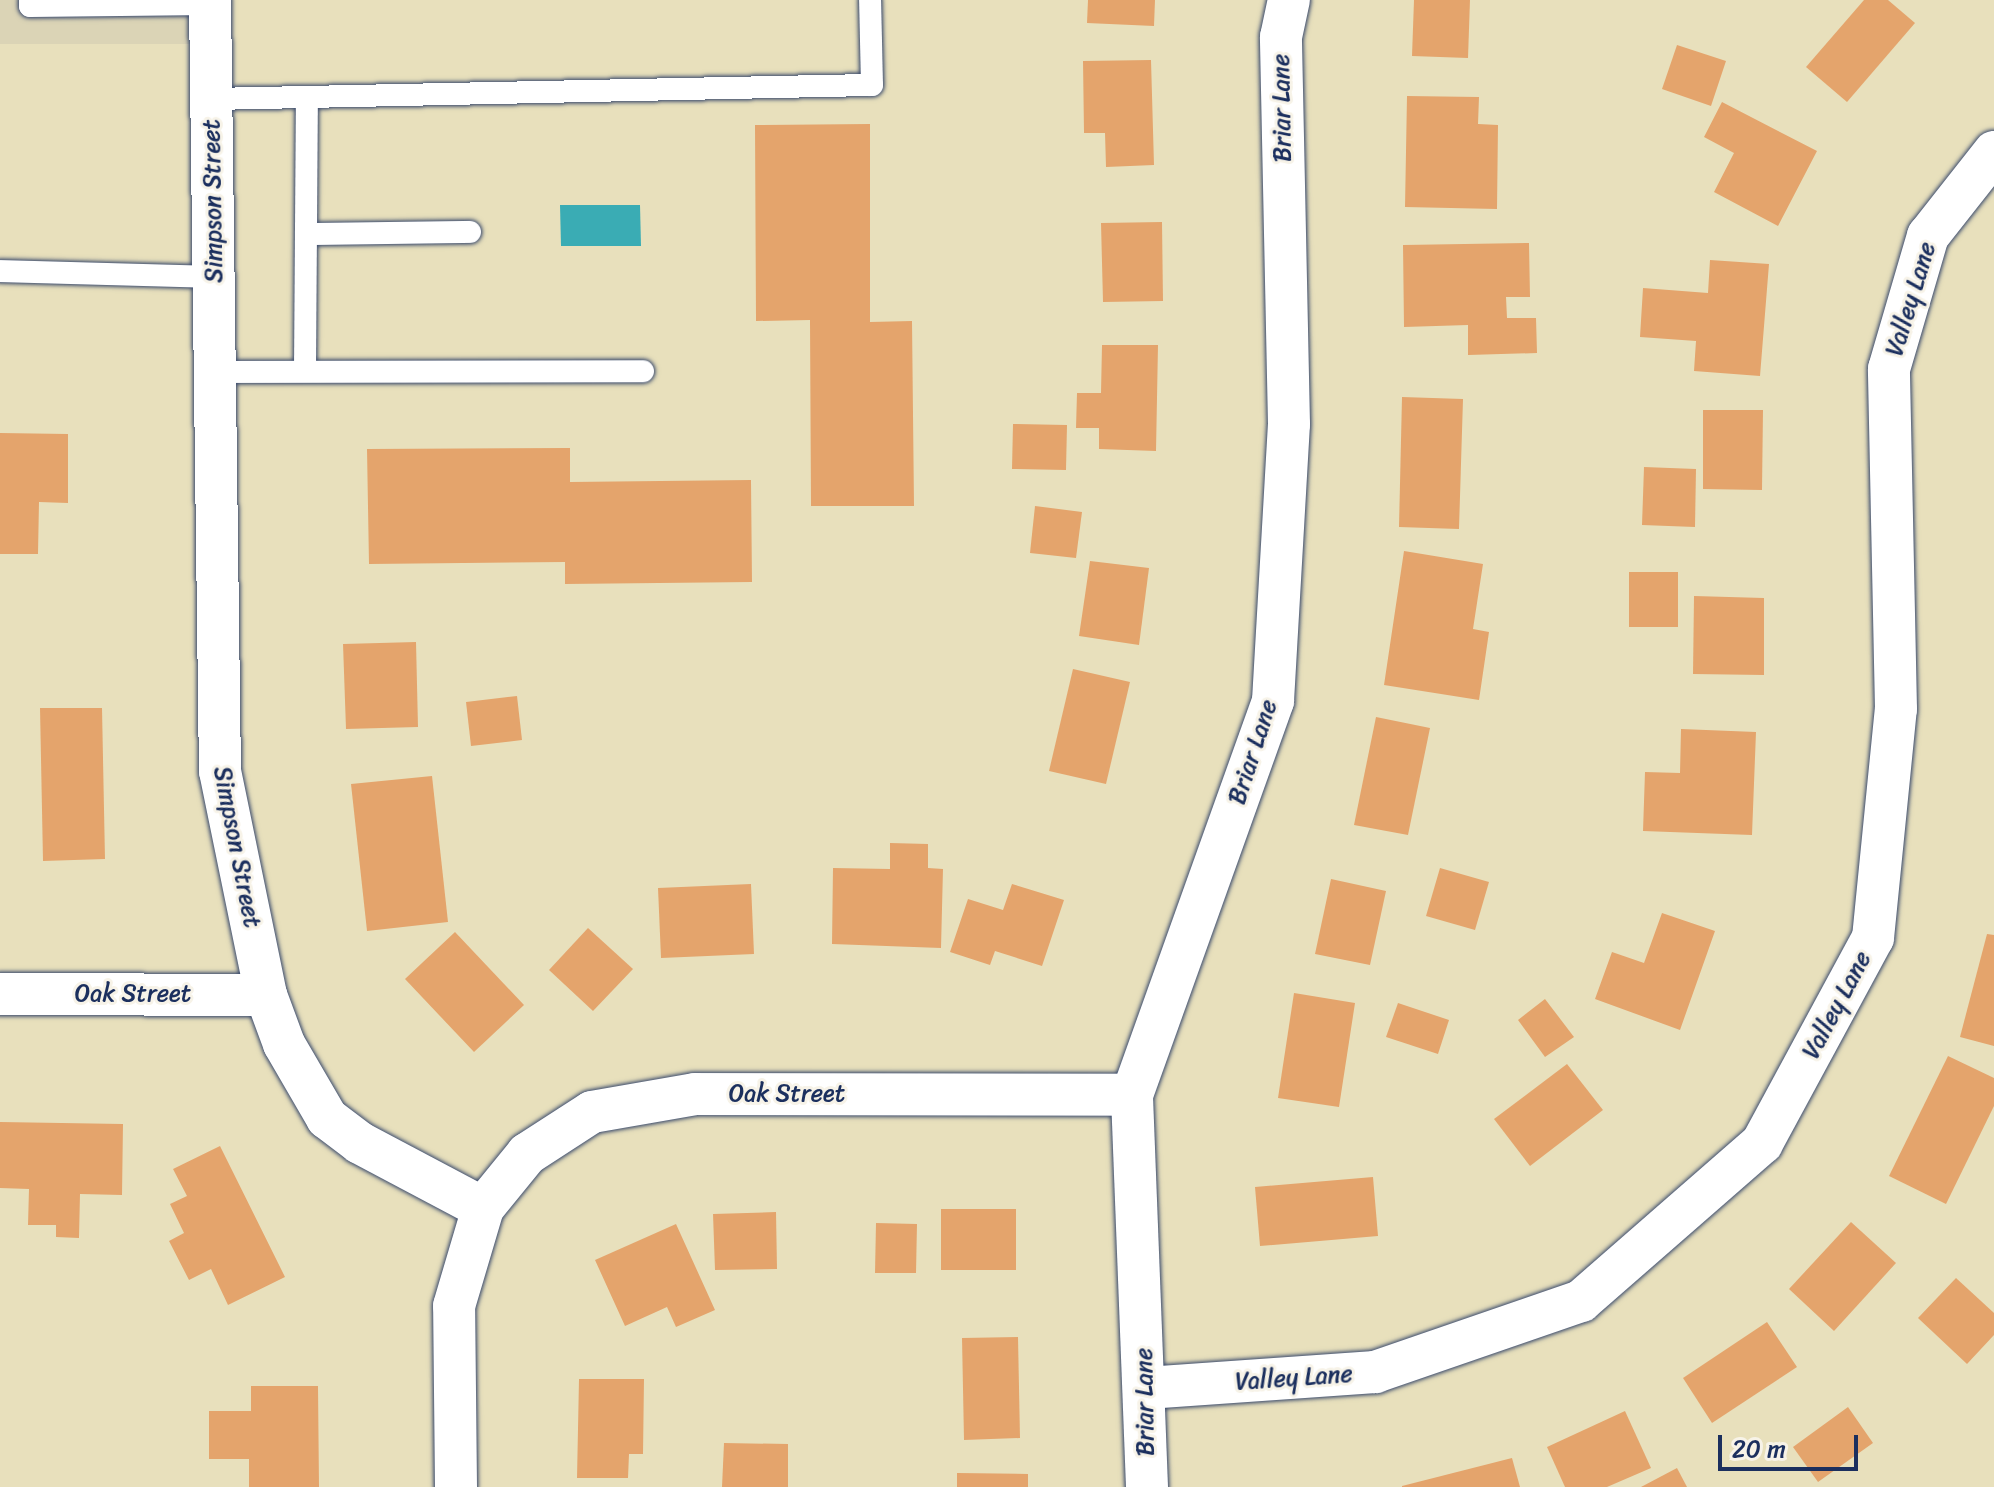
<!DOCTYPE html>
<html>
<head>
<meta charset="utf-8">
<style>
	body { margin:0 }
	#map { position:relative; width:1994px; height:1487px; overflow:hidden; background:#e8e0bc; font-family:Sriracha,sans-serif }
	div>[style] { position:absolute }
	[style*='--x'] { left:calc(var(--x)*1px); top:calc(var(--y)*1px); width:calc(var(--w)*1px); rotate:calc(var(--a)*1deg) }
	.built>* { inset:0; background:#dbd4b6 }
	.water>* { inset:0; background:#3aacb4 }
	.building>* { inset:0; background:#e4a46c }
	.roads { filter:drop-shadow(0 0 2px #3a4a6c) drop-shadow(0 0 2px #3a4a6c) }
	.lane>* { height:22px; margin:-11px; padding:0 11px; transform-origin:11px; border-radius:11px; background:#fff }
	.street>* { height:42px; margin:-21px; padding:0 21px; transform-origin:21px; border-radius:21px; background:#fff }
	span { translate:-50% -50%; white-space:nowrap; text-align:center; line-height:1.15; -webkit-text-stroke:6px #f7f3e8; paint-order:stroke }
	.street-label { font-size:24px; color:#1b2f5e }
	.scale { position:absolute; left:1718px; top:1435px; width:140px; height:36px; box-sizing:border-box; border:4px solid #1b2f5e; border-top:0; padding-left:10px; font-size:24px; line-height:28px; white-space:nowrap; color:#1b2f5e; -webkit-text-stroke:6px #f7f3e8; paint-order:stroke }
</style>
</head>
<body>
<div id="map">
	<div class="built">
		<i style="clip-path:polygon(0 0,195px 0,196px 44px,0 44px)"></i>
	</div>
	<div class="water">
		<i style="clip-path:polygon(560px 205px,640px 205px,641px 246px,561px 246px)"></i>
	</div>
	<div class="building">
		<i style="clip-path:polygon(1088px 0,1155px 0,1154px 26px,1087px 23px)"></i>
		<i style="clip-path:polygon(1414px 0,1470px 0,1468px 58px,1412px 56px)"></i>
		<i style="clip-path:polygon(1864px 0,1888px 0,1915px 23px,1847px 102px,1806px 67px)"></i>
		<i style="clip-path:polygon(1677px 45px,1726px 61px,1711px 106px,1662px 89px)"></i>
		<i style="clip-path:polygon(1151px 60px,1154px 165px,1106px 167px,1105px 133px,1084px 133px,1083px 61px)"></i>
		<i style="clip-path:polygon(1407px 96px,1479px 97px,1478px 124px,1498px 125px,1497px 209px,1405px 207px)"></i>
		<i style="clip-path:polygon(1722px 102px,1817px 151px,1778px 226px,1714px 192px,1734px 153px,1704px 137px)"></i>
		<i style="clip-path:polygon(870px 124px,870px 322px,912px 321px,914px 506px,811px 506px,810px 320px,756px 321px,755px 125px)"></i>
		<i style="clip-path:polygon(1162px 222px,1163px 301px,1103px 302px,1101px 223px)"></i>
		<i style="clip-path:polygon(1529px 243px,1530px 297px,1506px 297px,1507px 318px,1536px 318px,1537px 353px,1468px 355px,1468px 325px,1404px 327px,1403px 245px)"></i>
		<i style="clip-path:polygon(1710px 260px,1769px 264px,1760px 376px,1694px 371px,1696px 341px,1640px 337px,1643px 288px,1708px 293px)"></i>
		<i style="clip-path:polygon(1102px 345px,1158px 345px,1156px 451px,1099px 449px,1099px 428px,1076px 428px,1077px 393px,1101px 393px)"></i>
		<i style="clip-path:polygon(1402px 397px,1463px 399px,1459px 529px,1399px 527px)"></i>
		<i style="clip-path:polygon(1703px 410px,1763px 410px,1762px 490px,1703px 489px)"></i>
		<i style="clip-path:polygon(1013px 424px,1067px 425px,1066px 470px,1012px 469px)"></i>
		<i style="clip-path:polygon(0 433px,68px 434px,68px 503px,39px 502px,38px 554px,0 554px)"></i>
		<i style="clip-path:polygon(570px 448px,570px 482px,751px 480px,752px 582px,565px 584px,565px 562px,369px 564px,367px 449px)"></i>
		<i style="clip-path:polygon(1644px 467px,1696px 469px,1695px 527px,1642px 525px)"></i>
		<i style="clip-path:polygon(1035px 506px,1082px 512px,1076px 558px,1030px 553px)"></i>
		<i style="clip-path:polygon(1404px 551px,1483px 564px,1473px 629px,1489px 632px,1479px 700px,1384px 685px)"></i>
		<i style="clip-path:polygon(1090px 561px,1149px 568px,1139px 645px,1079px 636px)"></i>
		<i style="clip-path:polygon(1629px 572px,1678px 572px,1678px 627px,1629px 627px)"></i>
		<i style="clip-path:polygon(1694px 596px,1764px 598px,1764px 675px,1693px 674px)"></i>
		<i style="clip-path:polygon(416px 642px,418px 727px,346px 729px,343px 644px)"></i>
		<i style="clip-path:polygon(1073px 669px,1130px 682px,1106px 784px,1049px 771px)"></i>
		<i style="clip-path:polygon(517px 696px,522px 740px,471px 746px,466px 702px)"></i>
		<i style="clip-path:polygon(40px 708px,102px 708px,105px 859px,43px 861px)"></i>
		<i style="clip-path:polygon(1376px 717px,1430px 728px,1408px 835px,1354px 825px)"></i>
		<i style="clip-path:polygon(1681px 729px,1756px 732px,1752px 835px,1643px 831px,1645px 772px,1680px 773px)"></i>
		<i style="clip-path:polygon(432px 776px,448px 922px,367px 931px,351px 784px)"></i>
		<i style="clip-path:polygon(890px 843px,928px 844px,928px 868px,943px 869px,941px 948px,832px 944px,833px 868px,890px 869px)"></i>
		<i style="clip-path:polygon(1440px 868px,1489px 882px,1475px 930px,1426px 916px)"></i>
		<i style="clip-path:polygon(1331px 879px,1386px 891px,1370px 965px,1315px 954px)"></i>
		<i style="clip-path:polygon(751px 884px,754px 954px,661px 958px,658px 888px)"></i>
		<i style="clip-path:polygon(1012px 884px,1064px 900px,1042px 966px,995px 951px,990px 965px,950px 952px,968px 899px,1003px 910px)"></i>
		<i style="clip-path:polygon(1662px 913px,1715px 931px,1680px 1030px,1595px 999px,1612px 952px,1644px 963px)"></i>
		<i style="clip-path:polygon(588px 928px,633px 969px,593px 1011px,549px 970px)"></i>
		<i style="clip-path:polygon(455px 932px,524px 1005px,474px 1052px,405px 979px)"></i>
		<i style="clip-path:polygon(1987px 934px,1994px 935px,1994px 1046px,1960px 1037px)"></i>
		<i style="clip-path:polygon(1294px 993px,1355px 1003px,1339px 1107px,1278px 1098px)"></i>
		<i style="clip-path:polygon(1545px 999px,1574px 1037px,1545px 1057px,1518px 1020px)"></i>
		<i style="clip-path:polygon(1398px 1003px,1449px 1020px,1438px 1054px,1386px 1037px)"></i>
		<i style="clip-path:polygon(1948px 1056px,1994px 1078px,1994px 1106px,1946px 1204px,1889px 1176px)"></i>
		<i style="clip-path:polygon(1567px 1064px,1603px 1110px,1530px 1166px,1494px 1119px)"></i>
		<i style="clip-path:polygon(0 1122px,123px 1124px,122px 1195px,80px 1194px,79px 1238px,56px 1237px,56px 1225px,28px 1225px,29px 1189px,0 1188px)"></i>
		<i style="clip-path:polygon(220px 1146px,285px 1277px,228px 1305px,211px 1269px,189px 1280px,169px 1241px,184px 1233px,170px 1204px,187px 1196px,173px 1169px)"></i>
		<i style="clip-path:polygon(1373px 1177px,1378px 1236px,1260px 1246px,1255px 1187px)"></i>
		<i style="clip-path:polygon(941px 1209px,1016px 1209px,1016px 1270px,941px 1270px)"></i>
		<i style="clip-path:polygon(776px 1212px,777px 1269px,715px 1270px,713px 1214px)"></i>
		<i style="clip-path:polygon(1851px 1222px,1896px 1263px,1834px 1331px,1789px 1289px)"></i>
		<i style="clip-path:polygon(876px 1223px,917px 1224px,916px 1273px,875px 1273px)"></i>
		<i style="clip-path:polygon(676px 1224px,715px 1310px,676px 1327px,667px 1307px,625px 1326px,595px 1260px)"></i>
		<i style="clip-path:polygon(1956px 1278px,1994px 1313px,1994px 1335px,1967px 1364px,1918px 1318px)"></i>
		<i style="clip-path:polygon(1767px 1322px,1797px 1367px,1712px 1423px,1683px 1378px)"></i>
		<i style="clip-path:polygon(1018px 1337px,1020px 1438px,964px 1440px,962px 1338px)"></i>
		<i style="clip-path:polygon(579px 1379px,644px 1379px,643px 1454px,629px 1454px,628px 1478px,577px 1478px)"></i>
		<i style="clip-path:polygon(251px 1386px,318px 1386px,319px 1487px,249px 1487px,249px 1459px,209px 1459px,209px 1411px,251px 1411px)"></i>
		<i style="clip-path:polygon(1848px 1407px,1873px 1443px,1818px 1482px,1793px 1447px)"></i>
		<i style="clip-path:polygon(1625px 1411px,1651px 1468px,1607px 1487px,1565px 1487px,1547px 1447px)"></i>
		<i style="clip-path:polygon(724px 1443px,788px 1444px,788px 1487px,722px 1487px)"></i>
		<i style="clip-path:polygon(1512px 1458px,1520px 1487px,1402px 1487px,1402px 1486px)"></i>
		<i style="clip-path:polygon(1677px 1468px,1687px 1487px,1641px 1487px)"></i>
		<i style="clip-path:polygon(957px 1473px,1028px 1474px,1028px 1487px,957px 1487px)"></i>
	</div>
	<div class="roads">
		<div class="lane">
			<i style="--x:30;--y:0;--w:6;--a:90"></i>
			<i style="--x:30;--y:6;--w:180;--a:-0.6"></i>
			<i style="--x:212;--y:99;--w:660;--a:-1.22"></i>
			<i style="--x:872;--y:85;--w:85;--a:-91.3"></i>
			<i style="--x:306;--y:234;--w:164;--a:-0.7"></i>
			<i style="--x:0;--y:271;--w:214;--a:1.6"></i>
			<i style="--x:305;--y:371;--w:274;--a:-89.6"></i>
			<i style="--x:215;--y:372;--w:428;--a:-0.1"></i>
		</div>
		<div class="street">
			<i style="--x:210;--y:0;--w:771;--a:89.26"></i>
			<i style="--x:220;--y:771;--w:229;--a:78.4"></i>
			<i style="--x:266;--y:995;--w:52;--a:69.8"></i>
			<i style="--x:284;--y:1044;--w:86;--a:59.8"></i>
			<i style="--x:327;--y:1118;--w:41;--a:37.1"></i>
			<i style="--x:360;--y:1143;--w:139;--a:27.9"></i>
			<i style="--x:0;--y:994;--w:266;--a:0.2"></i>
			<i style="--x:1146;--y:1388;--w:230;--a:-4"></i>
			<i style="--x:1375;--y:1372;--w:218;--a:-19"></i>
			<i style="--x:1581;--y:1301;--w:240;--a:-41.1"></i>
			<i style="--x:1762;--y:1143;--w:233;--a:-61.6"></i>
			<i style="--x:1873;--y:938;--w:230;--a:-84.3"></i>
			<i style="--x:1896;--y:709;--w:340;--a:-91.2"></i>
			<i style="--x:1889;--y:369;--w:139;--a:-73.7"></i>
			<i style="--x:1928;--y:236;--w:107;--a:-51.8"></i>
			<i style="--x:456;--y:1487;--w:181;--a:-90.6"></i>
			<i style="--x:454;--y:1306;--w:102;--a:-73.5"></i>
			<i style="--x:483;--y:1208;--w:70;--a:-50.8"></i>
			<i style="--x:527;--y:1154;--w:77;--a:-32.9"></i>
			<i style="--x:592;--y:1112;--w:105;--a:-9.9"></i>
			<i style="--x:695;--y:1094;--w:437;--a:0.1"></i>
			<i style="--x:1147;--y:1487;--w:392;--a:-92.2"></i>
			<i style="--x:1132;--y:1095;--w:418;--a:-70.3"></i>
			<i style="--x:1273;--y:701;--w:277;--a:-86.7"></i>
			<i style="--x:1289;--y:424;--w:387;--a:-91.2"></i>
			<i style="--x:1281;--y:37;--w:38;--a:-78"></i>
		</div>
	</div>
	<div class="street-label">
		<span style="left:1282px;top:108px;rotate:-91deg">Briar Lane</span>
		<span style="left:213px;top:201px;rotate:-91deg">Simpson Street</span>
		<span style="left:1911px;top:299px;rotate:-73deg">Valley Lane</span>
		<span style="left:1253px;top:752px;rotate:-72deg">Briar Lane</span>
		<span style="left:237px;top:847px;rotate:79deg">Simpson Street</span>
		<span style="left:133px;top:994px">Oak Street</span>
		<span style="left:1837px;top:1005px;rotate:-62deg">Valley Lane</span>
		<span style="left:787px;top:1094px">Oak Street</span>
		<span style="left:1294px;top:1378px;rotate:-4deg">Valley Lane</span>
		<span style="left:1145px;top:1402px;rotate:-91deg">Briar Lane</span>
	</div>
	<div class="scale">20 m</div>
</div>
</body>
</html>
